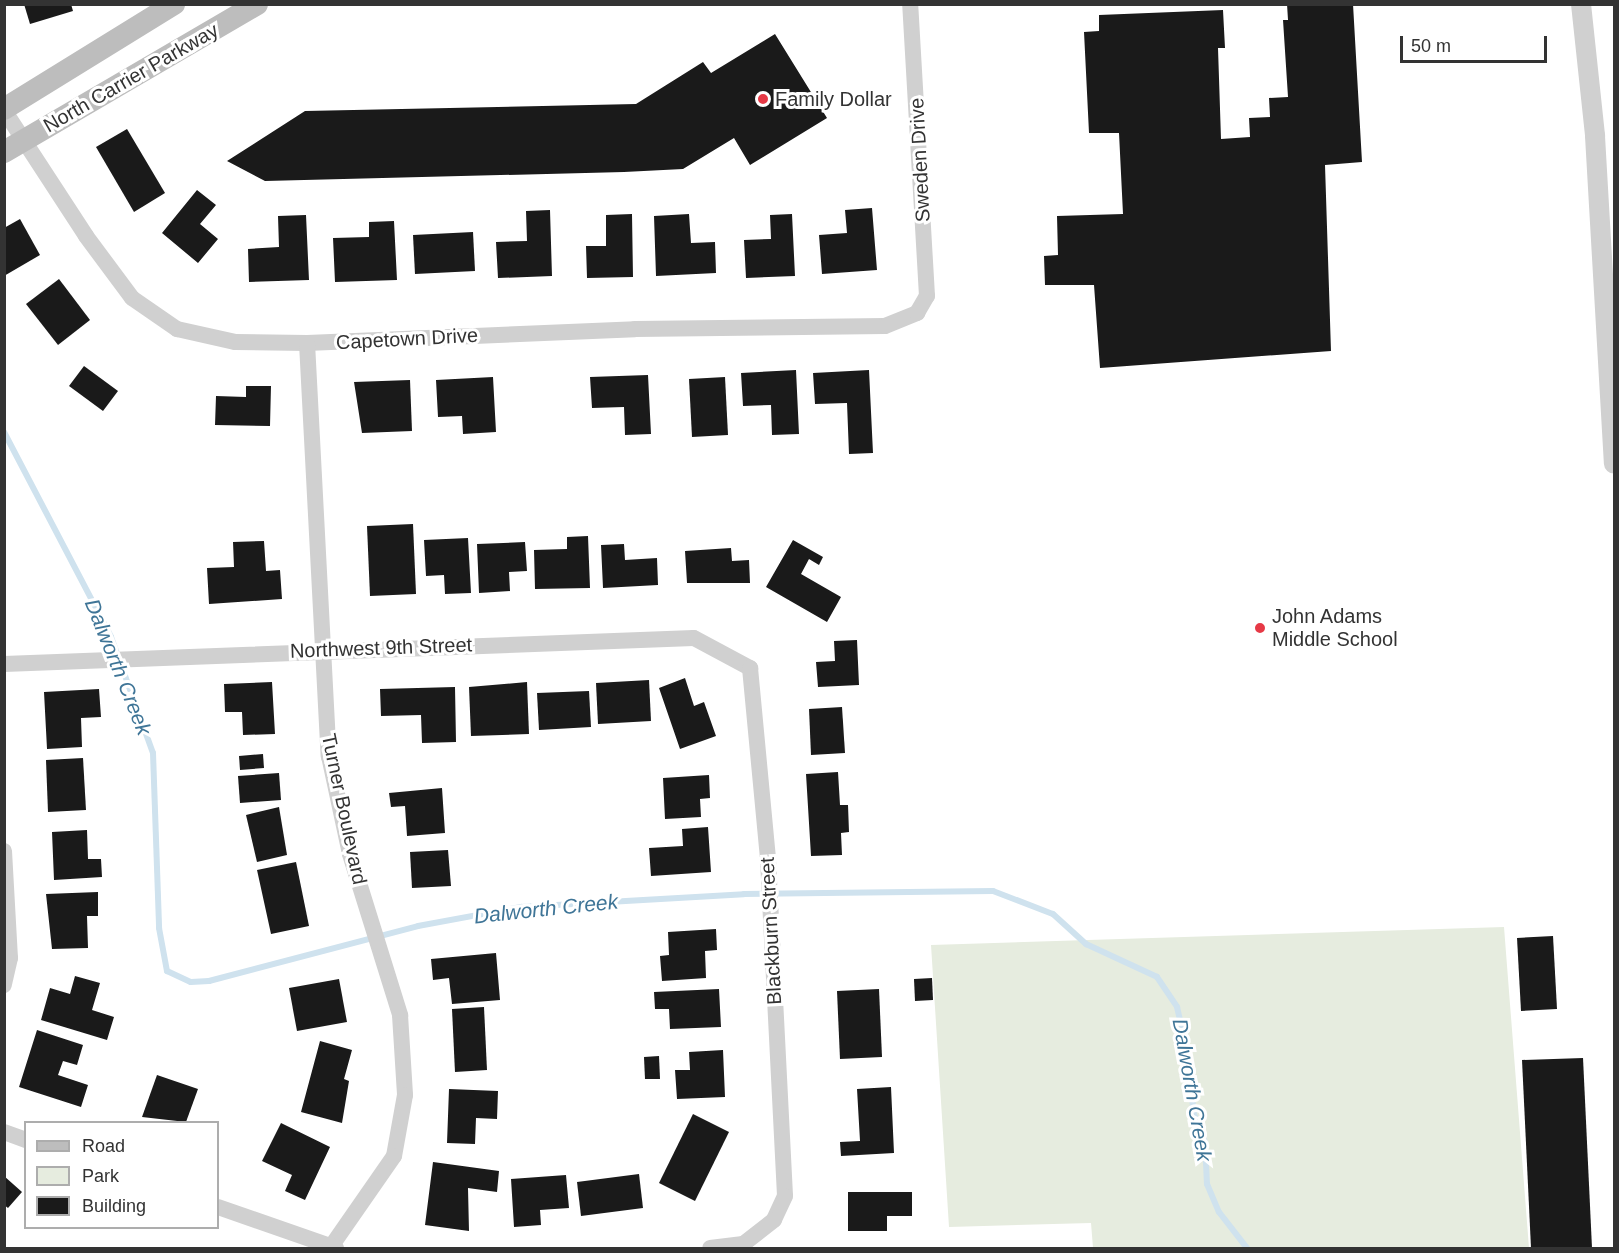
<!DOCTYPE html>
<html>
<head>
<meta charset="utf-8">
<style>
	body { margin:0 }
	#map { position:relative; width:1619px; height:1253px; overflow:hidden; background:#fff; font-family:Arial,sans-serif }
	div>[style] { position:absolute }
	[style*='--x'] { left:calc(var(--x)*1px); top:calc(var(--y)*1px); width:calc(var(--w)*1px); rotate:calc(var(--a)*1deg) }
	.green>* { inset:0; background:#e6ecdf }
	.stream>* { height:6px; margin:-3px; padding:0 3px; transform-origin:3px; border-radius:3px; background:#cfe2ee }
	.building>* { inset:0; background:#1a1a1a }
	.minor>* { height:16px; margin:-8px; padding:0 8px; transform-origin:8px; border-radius:8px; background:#d0d0d0 }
	.tertiary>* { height:20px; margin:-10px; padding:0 10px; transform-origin:10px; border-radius:10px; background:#d0d0d0 }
	.secondary>* { height:22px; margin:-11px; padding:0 11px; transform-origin:11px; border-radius:11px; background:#bdbdbd }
	.dots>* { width:16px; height:16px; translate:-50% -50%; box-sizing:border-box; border:3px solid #fff; border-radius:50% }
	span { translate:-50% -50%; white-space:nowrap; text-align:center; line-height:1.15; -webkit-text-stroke:6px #fff; paint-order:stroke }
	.street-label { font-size:20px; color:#333 }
	.poi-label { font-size:20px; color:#333 }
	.left { translate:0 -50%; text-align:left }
	.water-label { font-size:21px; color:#3f7597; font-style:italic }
	.frame { position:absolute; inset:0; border:6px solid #333; pointer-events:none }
	.legend { position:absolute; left:24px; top:1121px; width:195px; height:108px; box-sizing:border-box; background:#fff; border:2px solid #adadad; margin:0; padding:8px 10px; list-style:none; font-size:18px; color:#333 }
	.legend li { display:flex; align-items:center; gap:12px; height:30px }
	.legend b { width:30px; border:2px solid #adadad }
	.scale { position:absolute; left:1400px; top:36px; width:147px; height:27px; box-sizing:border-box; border:3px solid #333; border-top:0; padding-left:8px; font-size:18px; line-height:21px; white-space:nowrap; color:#333; -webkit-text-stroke:4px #fff; paint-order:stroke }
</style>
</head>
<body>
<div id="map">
	<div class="green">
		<i style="clip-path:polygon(1504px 927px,1529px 1248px,1093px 1248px,1091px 1223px,949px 1227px,931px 945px)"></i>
	</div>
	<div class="stream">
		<i style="--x:4;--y:432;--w:231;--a:62.4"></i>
		<i style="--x:111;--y:637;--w:123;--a:70.1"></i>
		<i style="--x:153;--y:753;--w:175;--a:88"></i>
		<i style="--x:159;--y:928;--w:44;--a:79.5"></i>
		<i style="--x:167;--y:971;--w:26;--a:25"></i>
		<i style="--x:191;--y:982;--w:18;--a:-3"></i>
		<i style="--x:209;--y:981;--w:216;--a:-14.7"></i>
		<i style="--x:418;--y:926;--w:105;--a:-10.5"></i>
		<i style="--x:521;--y:907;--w:223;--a:-3.3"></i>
		<i style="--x:744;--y:894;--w:249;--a:-0.7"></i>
		<i style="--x:993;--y:891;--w:64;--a:21"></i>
		<i style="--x:1053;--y:914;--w:45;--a:42.3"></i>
		<i style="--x:1086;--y:944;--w:78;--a:24.9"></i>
		<i style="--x:1157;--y:977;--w:36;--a:56"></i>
		<i style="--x:1177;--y:1007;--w:35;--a:77"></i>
		<i style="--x:1185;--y:1041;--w:74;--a:83"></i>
		<i style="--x:1194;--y:1114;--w:30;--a:69"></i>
		<i style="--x:1205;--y:1142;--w:42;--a:87.3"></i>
		<i style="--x:1207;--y:1184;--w:30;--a:67"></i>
		<i style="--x:1219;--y:1212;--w:46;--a:52.1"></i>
	</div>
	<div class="building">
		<i style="clip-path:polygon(24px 4px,71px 4px,73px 11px,30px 24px)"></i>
		<i style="clip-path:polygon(1287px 4px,1353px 4px,1362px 162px,1325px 165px,1331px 351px,1100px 368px,1094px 285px,1045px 285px,1044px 256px,1058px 255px,1057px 216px,1123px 214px,1119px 133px,1089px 133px,1084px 32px,1099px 31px,1099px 15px,1223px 10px,1225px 48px,1218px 48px,1221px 139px,1250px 137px,1249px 118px,1270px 117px,1269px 98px,1288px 97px,1283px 20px,1288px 20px)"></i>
		<i style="clip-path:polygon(775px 34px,827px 118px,750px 165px,734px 138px,683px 169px,624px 172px,265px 181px,227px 161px,305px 111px,636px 104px,703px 62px,711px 73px)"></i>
		<i style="clip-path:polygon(127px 129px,165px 193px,134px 212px,96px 147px)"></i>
		<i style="clip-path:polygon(197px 190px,216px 205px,200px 224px,218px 239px,198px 263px,162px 233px)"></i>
		<i style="clip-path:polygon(872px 208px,877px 270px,822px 274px,819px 235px,847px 233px,845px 210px)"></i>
		<i style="clip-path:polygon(550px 210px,552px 276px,498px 278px,496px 242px,527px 241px,526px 211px)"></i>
		<i style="clip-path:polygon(632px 214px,633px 277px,587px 278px,586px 246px,606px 246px,606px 215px)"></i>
		<i style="clip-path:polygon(689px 214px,691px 243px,715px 242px,716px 273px,656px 276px,654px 216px)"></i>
		<i style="clip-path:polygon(792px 214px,795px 276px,746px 278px,744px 240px,771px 239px,770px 215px)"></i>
		<i style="clip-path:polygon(306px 215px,309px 280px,249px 282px,248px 249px,279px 247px,278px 216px)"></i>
		<i style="clip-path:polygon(20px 219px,40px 255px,4px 276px,4px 228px)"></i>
		<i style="clip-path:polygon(394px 221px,397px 280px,335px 282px,333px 238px,369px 237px,369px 222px)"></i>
		<i style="clip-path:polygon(473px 232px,475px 271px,415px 274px,413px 235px)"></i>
		<i style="clip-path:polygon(59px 279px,90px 320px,58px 345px,26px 304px)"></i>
		<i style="clip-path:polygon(84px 366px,118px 391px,103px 411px,69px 386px)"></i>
		<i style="clip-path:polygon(796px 370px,799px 434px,772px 435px,771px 405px,743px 406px,741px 373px)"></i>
		<i style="clip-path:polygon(869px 370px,873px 453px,849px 454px,847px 403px,815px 404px,813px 373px)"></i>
		<i style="clip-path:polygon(648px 375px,651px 434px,625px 435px,624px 407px,592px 408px,590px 377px)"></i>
		<i style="clip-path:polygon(493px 377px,496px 432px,463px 434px,462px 416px,438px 417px,436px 380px)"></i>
		<i style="clip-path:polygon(725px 377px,728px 435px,692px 437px,689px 379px)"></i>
		<i style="clip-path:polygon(410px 380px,412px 431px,362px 433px,354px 382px)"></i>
		<i style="clip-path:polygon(246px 386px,271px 386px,270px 426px,215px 425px,216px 396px,246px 397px)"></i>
		<i style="clip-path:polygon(413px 524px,416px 594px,370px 596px,367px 526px)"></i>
		<i style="clip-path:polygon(588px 536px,590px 588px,535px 589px,534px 550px,567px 549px,567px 537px)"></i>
		<i style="clip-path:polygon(468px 538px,471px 593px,445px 594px,444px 575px,426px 576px,424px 540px)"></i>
		<i style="clip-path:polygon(793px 540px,823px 557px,819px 565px,809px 559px,801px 574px,841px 597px,827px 622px,766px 587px)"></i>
		<i style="clip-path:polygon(264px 541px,266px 571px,280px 570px,282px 599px,209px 604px,207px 568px,234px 567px,233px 542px)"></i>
		<i style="clip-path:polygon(525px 542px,527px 571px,509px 572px,510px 591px,479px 593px,477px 544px)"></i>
		<i style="clip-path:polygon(624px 544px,625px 560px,657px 558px,658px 585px,603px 588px,601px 545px)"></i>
		<i style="clip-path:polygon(731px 548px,732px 561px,749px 560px,750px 583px,687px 583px,685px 551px)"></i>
		<i style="clip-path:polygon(857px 640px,859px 685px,818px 687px,816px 662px,835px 661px,834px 641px)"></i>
		<i style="clip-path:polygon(685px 678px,694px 706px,704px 702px,716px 736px,680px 749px,659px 688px)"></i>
		<i style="clip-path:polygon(649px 680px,651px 721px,598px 724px,596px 683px)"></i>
		<i style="clip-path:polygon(272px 682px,275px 734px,243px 735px,242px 712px,225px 712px,224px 684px)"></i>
		<i style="clip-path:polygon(527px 682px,529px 734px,471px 736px,469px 687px)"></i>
		<i style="clip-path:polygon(455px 687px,456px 742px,422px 743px,421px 715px,381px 716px,380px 689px)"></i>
		<i style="clip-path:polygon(99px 689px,101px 717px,81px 718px,82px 747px,47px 749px,44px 692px)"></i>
		<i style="clip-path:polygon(589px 691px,591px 727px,539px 730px,537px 693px)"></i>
		<i style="clip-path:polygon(842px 707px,845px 753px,811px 755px,809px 709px)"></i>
		<i style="clip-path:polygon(263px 754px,264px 768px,240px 770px,239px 756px)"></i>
		<i style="clip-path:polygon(83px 758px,86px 810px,48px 812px,46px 760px)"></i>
		<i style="clip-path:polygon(838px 772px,840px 805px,848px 805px,849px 832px,841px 833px,842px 855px,811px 856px,806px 774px)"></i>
		<i style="clip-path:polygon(279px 773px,281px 800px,240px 803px,238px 776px)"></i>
		<i style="clip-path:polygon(709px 775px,710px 798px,700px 799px,701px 817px,665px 819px,663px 778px)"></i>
		<i style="clip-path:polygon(442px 788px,445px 833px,407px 836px,405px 806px,391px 807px,389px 793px)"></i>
		<i style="clip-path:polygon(279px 807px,287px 855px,257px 862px,246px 815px)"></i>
		<i style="clip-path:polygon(708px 827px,711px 872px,651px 876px,649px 848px,683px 846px,682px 829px)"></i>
		<i style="clip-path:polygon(87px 830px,88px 859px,101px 859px,102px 877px,54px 880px,52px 832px)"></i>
		<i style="clip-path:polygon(448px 850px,451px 886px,412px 888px,410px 852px)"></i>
		<i style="clip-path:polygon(296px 862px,309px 926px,271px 934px,257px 870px)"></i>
		<i style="clip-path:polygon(98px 892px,98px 916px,87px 916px,88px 948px,52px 949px,46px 894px)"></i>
		<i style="clip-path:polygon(716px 929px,717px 950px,705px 951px,706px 978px,662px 981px,660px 956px,669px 955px,668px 932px)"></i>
		<i style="clip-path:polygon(1553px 936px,1557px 1009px,1521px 1011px,1517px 938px)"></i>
		<i style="clip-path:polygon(496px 953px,500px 1000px,452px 1004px,449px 978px,433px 980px,431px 959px)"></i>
		<i style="clip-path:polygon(75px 976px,100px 983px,92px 1010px,114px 1017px,107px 1040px,41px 1020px,50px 988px,70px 994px)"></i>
		<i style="clip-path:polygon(932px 978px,933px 1000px,915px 1001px,914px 979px)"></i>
		<i style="clip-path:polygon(339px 979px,347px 1022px,297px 1031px,289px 988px)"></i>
		<i style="clip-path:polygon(719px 989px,721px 1027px,670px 1029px,669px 1009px,655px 1009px,654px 992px)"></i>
		<i style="clip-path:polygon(879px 989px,882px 1057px,840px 1059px,837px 991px)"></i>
		<i style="clip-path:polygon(484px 1007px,487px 1070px,455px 1072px,452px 1009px)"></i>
		<i style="clip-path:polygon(37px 1030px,83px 1045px,77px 1065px,63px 1061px,58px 1075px,88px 1085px,81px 1107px,19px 1087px)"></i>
		<i style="clip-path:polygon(320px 1041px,352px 1050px,344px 1079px,349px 1081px,342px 1123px,301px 1112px)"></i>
		<i style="clip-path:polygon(723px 1050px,725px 1097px,677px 1099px,675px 1070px,690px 1070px,689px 1052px)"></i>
		<i style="clip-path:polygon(659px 1056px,660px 1079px,645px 1079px,644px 1057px)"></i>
		<i style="clip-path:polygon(1583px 1058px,1592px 1248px,1531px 1248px,1522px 1060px)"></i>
		<i style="clip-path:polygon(157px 1075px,198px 1089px,186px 1122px,142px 1117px)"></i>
		<i style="clip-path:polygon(891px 1087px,894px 1153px,841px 1156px,840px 1142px,860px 1141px,857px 1089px)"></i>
		<i style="clip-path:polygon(449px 1089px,498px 1091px,497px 1119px,476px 1118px,475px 1144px,447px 1143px)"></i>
		<i style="clip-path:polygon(693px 1114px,729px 1132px,695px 1201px,659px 1183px)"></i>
		<i style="clip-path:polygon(281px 1123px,330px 1147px,305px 1200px,285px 1191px,292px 1175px,262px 1161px)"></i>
		<i style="clip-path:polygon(433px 1162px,499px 1171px,497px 1192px,468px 1188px,469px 1231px,425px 1225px)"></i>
		<i style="clip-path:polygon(639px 1174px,643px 1208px,581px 1216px,577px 1182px)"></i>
		<i style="clip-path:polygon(566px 1175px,569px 1208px,540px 1210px,541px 1225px,514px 1227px,511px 1179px)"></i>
		<i style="clip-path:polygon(4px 1176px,22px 1192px,8px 1208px,4px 1205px)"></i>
		<i style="clip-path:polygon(848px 1192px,912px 1192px,912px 1216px,887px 1216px,887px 1231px,848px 1231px)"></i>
	</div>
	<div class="minor">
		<i style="--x:4;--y:110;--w:150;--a:56.9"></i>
		<i style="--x:86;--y:236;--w:77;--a:53.4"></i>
		<i style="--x:132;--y:298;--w:55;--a:34.6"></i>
		<i style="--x:177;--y:329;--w:59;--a:12.6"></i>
		<i style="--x:235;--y:342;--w:72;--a:0.8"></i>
		<i style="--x:307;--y:343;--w:328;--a:-2.4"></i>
		<i style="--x:635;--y:329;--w:250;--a:-0.7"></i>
		<i style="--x:885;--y:326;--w:35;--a:-22"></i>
		<i style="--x:917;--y:313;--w:20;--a:-60"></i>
		<i style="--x:927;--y:296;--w:292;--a:-93.3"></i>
		<i style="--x:307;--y:343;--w:414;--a:87"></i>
		<i style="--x:329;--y:756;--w:100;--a:77.9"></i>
		<i style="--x:350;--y:854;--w:169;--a:72.7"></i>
		<i style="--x:400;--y:1015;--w:80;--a:86.4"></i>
		<i style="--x:405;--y:1095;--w:62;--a:100.2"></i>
		<i style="--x:394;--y:1156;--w:112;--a:124.8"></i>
		<i style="--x:4;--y:664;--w:690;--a:-2.16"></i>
		<i style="--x:694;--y:638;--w:64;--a:28.2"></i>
		<i style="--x:750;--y:668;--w:193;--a:84.6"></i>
		<i style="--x:768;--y:860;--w:336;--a:87.1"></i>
		<i style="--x:785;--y:1196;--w:26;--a:115"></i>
		<i style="--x:774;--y:1220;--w:39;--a:142"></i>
		<i style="--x:743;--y:1244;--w:33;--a:173"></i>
		<i style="--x:4;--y:851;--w:107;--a:86.8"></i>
		<i style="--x:10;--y:958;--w:28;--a:103"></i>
		<i style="--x:4;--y:1132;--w:23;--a:20"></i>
		<i style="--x:218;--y:1207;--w:125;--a:19.2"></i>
	</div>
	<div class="tertiary">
		<i style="--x:1581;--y:4;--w:133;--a:83.9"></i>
		<i style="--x:1595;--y:136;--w:328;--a:86.7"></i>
	</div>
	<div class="secondary">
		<i style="--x:4;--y:109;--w:200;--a:-31.7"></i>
		<i style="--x:4;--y:152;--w:293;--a:-30.3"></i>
	</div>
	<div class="dots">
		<i style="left:763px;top:99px;background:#e63946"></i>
		<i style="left:1260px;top:628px;background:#e63946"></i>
	</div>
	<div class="street-label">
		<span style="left:131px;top:78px;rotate:-30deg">North Carrier Parkway</span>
		<span style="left:920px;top:160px;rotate:-93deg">Sweden Drive</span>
		<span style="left:407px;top:339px;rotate:-3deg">Capetown Drive</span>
		<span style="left:381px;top:648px;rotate:-2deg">Northwest 9th Street</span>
		<span style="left:344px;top:809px;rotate:78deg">Turner Boulevard</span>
		<span style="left:771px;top:931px;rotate:-93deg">Blackburn Street</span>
	</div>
	<div class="poi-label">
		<span class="left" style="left:775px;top:99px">Family Dollar</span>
		<span class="left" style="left:1272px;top:628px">John Adams<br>Middle School</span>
	</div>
	<div class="water-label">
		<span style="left:118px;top:667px;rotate:68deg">Dalworth Creek</span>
		<span style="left:546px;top:909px;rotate:-6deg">Dalworth Creek</span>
		<span style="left:1192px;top:1090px;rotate:80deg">Dalworth Creek</span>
	</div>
	<div class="frame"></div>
	<ul class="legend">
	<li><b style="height:8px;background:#bdbdbd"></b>Road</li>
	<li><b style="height:16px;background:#e6ecdf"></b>Park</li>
	<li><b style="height:16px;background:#1a1a1a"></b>Building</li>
	</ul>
	<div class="scale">50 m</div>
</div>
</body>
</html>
